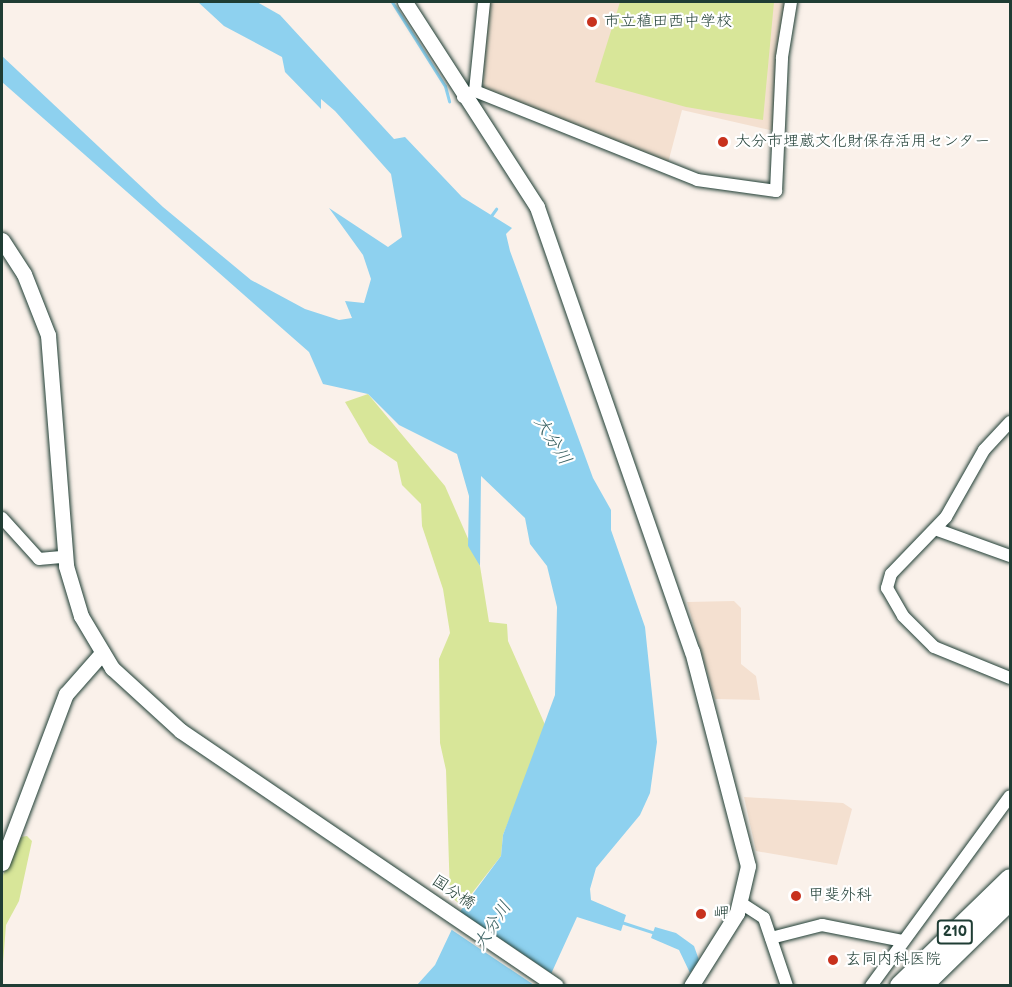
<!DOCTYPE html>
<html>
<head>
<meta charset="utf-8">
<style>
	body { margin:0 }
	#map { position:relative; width:1012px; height:987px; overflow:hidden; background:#faf1ea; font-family:"Balsamiq Sans","Klee One",sans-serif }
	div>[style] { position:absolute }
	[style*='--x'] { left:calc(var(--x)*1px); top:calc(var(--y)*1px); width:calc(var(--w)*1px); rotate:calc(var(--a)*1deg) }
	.built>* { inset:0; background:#f4e0d0 }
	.green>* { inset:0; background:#d8e699 }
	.water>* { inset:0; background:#8ed1ef }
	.pier>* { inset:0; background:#faf1ea }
	.stream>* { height:3px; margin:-1.5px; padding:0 1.5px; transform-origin:1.5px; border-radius:1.5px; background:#8ed1ef }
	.roads { filter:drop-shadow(0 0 2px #1f3d34) drop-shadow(0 0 2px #1f3d34) }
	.minor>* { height:12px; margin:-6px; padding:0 6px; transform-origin:6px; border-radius:6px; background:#fff }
	.tertiary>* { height:15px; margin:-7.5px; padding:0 7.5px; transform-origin:7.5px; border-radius:7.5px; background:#fff }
	.trunk>* { height:20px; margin:-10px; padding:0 10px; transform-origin:10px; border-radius:10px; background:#fff }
	.dots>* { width:16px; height:16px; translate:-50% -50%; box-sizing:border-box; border:3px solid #fff; border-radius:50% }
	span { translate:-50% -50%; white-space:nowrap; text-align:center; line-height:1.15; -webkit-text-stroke:4.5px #fff; paint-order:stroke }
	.shield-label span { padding:2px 4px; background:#fff; border:2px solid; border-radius:4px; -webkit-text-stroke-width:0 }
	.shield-label { font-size:15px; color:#1f3d34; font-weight:700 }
	.poi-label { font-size:16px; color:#1f3d34 }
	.left { translate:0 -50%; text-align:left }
	.street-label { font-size:16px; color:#1f3d34 }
	.water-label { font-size:18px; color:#3b6263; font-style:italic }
	.frame { position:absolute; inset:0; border:3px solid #1f3d34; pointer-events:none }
</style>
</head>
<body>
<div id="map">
	<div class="built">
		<i style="clip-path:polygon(488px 2px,788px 2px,774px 131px,682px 110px,668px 163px,483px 88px)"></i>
		<i style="clip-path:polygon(734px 601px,741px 608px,741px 664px,756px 676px,760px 700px,715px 699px,687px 602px)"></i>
		<i style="clip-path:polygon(744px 797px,843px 803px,852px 809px,837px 865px,756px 851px)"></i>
	</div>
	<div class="green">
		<i style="clip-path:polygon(620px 2px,774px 2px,763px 120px,686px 107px,595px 82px)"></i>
		<i style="clip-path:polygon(368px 394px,445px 486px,480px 566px,489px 622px,507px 624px,508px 641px,546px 727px,503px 835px,501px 856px,462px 906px,450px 896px,446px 770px,440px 743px,439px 659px,450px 633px,443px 589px,422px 526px,421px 504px,402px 485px,397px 462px,369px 443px,345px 402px)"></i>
		<i style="clip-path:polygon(27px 836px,32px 841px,19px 901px,6px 925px,2px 976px,2px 877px,21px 837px)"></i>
	</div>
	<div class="water">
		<i style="clip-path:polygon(198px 2px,257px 2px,280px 15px,394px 139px,405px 137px,462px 197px,512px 228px,506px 234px,510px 251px,593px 478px,611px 510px,611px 530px,645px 627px,657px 742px,650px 793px,640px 815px,596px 868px,590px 889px,591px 900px,626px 915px,621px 931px,577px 917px,546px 985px,417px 985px,435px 965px,461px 910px,501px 856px,503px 835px,555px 695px,557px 607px,547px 566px,530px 544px,525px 518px,481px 476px,480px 566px,468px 546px,469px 496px,457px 454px,399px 425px,368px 394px,323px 384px,309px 352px,2px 82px,2px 56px,163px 207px,251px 280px,305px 309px,339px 320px,352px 318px,345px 301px,364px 303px,371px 279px,363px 255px,329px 208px,388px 247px,402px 237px,391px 174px,335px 111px,321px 99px,321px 109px,285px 72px,282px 57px,224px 26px)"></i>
		<i style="clip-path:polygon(655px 927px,676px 933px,694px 946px,699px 960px,690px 973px,679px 950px,651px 938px)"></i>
	</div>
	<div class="pier">
		<i style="clip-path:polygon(458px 910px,554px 975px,549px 986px,534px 985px,449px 928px)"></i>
	</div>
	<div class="stream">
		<i style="--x:392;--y:2;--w:99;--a:57.8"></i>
		<i style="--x:445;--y:86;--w:16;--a:75"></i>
		<i style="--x:488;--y:220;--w:14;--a:-54"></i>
		<i style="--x:621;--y:922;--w:36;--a:18"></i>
	</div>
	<div class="roads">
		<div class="minor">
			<i style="--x:475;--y:91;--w:89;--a:-84.2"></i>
			<i style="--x:463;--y:97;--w:13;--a:-27"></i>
			<i style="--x:475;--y:91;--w:239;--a:21.8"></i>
			<i style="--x:697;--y:180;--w:80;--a:7.9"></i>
			<i style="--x:776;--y:191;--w:134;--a:-87.4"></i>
			<i style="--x:782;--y:57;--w:56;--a:-80.7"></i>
			<i style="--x:1010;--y:422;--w:38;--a:133"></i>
			<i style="--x:984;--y:450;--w:77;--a:119.6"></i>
			<i style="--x:946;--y:517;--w:79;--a:134"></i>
			<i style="--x:891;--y:574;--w:15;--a:106"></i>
			<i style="--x:887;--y:588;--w:32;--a:60"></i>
			<i style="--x:903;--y:616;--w:44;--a:45"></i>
			<i style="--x:934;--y:647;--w:82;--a:22.2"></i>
			<i style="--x:2;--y:518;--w:55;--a:47.9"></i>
			<i style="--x:39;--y:559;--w:25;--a:-5"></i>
			<i style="--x:935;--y:529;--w:80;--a:19.8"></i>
			<i style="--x:741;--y:903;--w:27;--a:33"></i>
			<i style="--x:764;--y:918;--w:72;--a:71.3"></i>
			<i style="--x:771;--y:938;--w:53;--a:-14.3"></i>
			<i style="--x:822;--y:925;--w:83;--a:11.2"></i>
			<i style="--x:871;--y:986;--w:235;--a:-53.8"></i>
		</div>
		<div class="tertiary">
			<i style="--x:405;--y:2;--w:244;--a:57.2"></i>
			<i style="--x:537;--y:207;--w:470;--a:70.8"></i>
			<i style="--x:692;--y:651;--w:222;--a:75.4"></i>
			<i style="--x:748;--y:866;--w:48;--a:103.2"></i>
			<i style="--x:737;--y:913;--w:86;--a:122.2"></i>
			<i style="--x:2;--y:240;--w:40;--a:57.1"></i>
			<i style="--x:24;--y:274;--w:66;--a:68.5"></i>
			<i style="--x:48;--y:335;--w:232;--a:85.5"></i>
			<i style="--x:66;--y:566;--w:52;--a:73.3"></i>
			<i style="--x:81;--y:616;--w:61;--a:59.2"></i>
			<i style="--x:112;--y:668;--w:93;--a:42.4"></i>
			<i style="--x:181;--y:731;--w:453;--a:34.2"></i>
			<i style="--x:2;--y:863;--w:181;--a:-69.3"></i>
			<i style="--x:66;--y:694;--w:55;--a:-48.7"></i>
		</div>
		<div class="trunk">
			<i style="--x:900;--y:986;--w:153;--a:-44.2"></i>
			<i style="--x:922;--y:986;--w:123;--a:-44.3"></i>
		</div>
	</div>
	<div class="dots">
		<i style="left:592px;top:22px;background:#c8321e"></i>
		<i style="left:723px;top:142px;background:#c8321e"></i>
		<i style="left:796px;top:896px;background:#c8321e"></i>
		<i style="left:701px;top:914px;background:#c8321e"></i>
		<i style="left:833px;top:960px;background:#c8321e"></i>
	</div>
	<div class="shield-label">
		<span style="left:955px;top:932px">210</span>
	</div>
	<div class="poi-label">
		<span class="left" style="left:604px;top:22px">市立稙田西中学校</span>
		<span class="left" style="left:735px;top:142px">大分市埋蔵文化財保存活用センター</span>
		<span class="left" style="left:808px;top:896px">甲斐外科</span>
		<span class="left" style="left:713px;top:914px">岬</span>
		<span class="left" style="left:845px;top:960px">玄同内科医院</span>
	</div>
	<div class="street-label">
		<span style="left:453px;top:893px;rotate:34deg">国分橋</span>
	</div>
	<div class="water-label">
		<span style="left:552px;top:441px;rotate:58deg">大分川</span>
		<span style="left:493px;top:926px;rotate:-57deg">大分川</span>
	</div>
	<div class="frame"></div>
</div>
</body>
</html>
